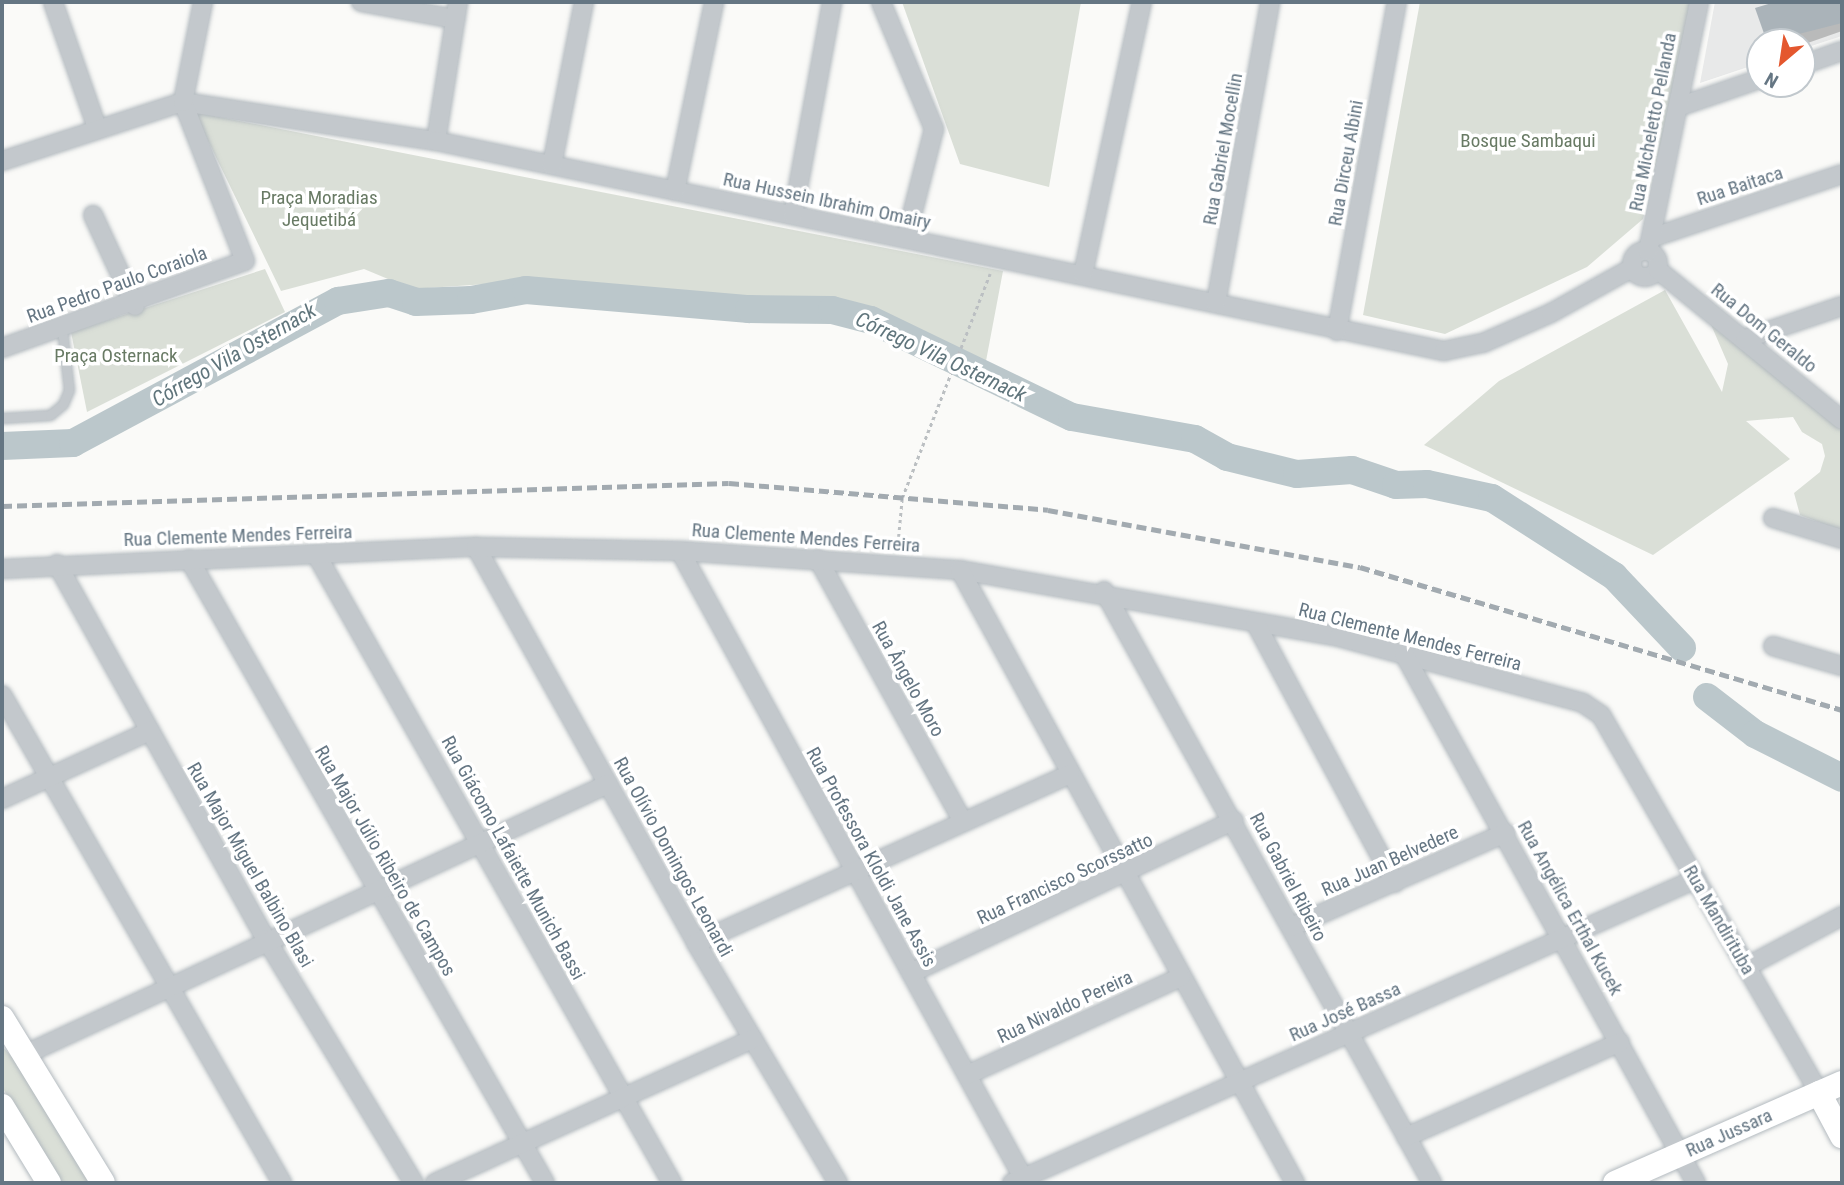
<!DOCTYPE html>
<html>
<head>
<meta charset="utf-8">
<style>
	body { margin:0 }
	#map { position:relative; width:1844px; height:1185px; overflow:hidden; background:#fafaf8; font-family:"Roboto Condensed",sans-serif }
	div>[style] { position:absolute }
	[style*='--x'] { left:calc(var(--x)*1px); top:calc(var(--y)*1px); width:calc(var(--w)*1px); rotate:calc(var(--a)*1deg) }
	.built>* { inset:0; background:#e8e9e9 }
	.green>* { inset:0; background:#dadfd7 }
	.shadow>* { inset:0; background:#0003 }
	.river>* { height:28px; margin:-14px; padding:0 14px; transform-origin:14px; border-radius:14px; background:#bbc7cb }
	.building>* { inset:0; background:#aab3b9 }
	.path>* { height:2.5px; margin-top:-1.25px; transform-origin:0; background:repeating-linear-gradient(90deg,#bbbfc2 0 3.5px,transparent 0 7px) }
	.roads { filter:drop-shadow(0 0 2px #b3babf) drop-shadow(0 0 2px #b3babf) }
	.lane>* { height:9px; margin:-4.5px; padding:0 4.5px; transform-origin:4.5px; border-radius:4.5px; background:#c3c8cc }
	.street>* { height:18px; margin:-9px; padding:0 9px; transform-origin:9px; border-radius:9px; background:#c3c8cc }
	.street>.ring { margin:-9px; padding:0; box-sizing:content-box; background:none; border:18px solid #c3c8cc; border-radius:50% }
	.secondary>* { height:24px; margin:-12px; padding:0 12px; transform-origin:12px; border-radius:12px; background:#fff }
	.rail>* { height:4.5px; margin-top:-2.25px; transform-origin:0; background:repeating-linear-gradient(90deg,#a2aab0 0 10px,transparent 0 15px) }
	span { translate:-50% -50%; white-space:nowrap; text-align:center; line-height:1.15; -webkit-text-stroke:7px #fff; paint-order:stroke }
	.street-label { font-size:19px; color:#657683 }
	.park-label { font-size:19px; color:#687a64 }
	.water-label { font-size:21px; color:#60757c; font-style:italic }
	.frame { position:absolute; inset:0; border:4px solid #657683; pointer-events:none }
	.north { position:absolute; left:1746px; top:28px; width:70px; height:70px; box-sizing:border-box; background:#fff; border:2px solid #c1c8cd; border-radius:50%; rotate:209deg; font-size:19px; font-weight:700; line-height:28px; text-align:center; color:#657683 }
	.north::after { content:''; display:block; margin:auto; width:24px; height:32px; background:#e4572e; clip-path:polygon(50% 0,100% 100%,50% 72%,0 100%) }
</style>
</head>
<body>
<div id="map">
	<div class="built">
		<i style="clip-path:polygon(1715px 2px,1842px 2px,1842px 36px,1802px 49px,1802px 42px,1760px 42px,1760px 63px,1700px 83px)"></i>
	</div>
	<div class="green">
		<i style="clip-path:polygon(902px 2px,1081px 2px,1049px 187px,960px 164px)"></i>
		<i style="clip-path:polygon(1420px 2px,1695px 2px,1643px 219px,1587px 267px,1445px 334px,1363px 315px)"></i>
		<i style="clip-path:polygon(194px 112px,1003px 271px,986px 361px,851px 303px,532px 281px,412px 289px,364px 269px,281px 291px)"></i>
		<i style="clip-path:polygon(265px 269px,285px 312px,87px 412px,71px 332px)"></i>
		<i style="clip-path:polygon(1665px 290px,1722px 392px,1728px 364px,1709px 320px,1842px 429px,1842px 531px,1800px 515px,1794px 493px,1820px 472px,1825px 456px,1822px 444px,1802px 432px,1793px 417px,1746px 421px,1790px 459px,1653px 555px,1424px 445px,1499px 381px)"></i>
		<i style="clip-path:polygon(2px 1046px,21px 1067px,91px 1183px,60px 1183px,2px 1087px)"></i>
	</div>
	<div class="shadow">
		<i style="clip-path:polygon(1780px 2px,1842px 2px,1842px 31px,1802px 45px,1769px 42px,1757px 9px)"></i>
	</div>
	<div class="river">
		<i style="--x:2;--y:446;--w:71;--a:-2.4"></i>
		<i style="--x:73;--y:443;--w:301;--a:-28.2"></i>
		<i style="--x:338;--y:301;--w:52;--a:-8.9"></i>
		<i style="--x:389;--y:293;--w:28;--a:18"></i>
		<i style="--x:416;--y:302;--w:55;--a:-2.1"></i>
		<i style="--x:471;--y:300;--w:56;--a:-10.3"></i>
		<i style="--x:526;--y:290;--w:224;--a:4.9"></i>
		<i style="--x:749;--y:309;--w:83;--a:0.7"></i>
		<i style="--x:832;--y:310;--w:40;--a:14.4"></i>
		<i style="--x:871;--y:320;--w:223;--a:25.8"></i>
		<i style="--x:1072;--y:417;--w:125;--a:10.1"></i>
		<i style="--x:1195;--y:439;--w:37;--a:29"></i>
		<i style="--x:1227;--y:457;--w:72;--a:13.7"></i>
		<i style="--x:1297;--y:474;--w:55;--a:-4.2"></i>
		<i style="--x:1352;--y:470;--w:46;--a:18.8"></i>
		<i style="--x:1396;--y:485;--w:31;--a:-2"></i>
		<i style="--x:1427;--y:484;--w:66;--a:12.2"></i>
		<i style="--x:1492;--y:498;--w:145;--a:32.6"></i>
		<i style="--x:1614;--y:576;--w:99;--a:46.6"></i>
		<i style="--x:1707;--y:697;--w:61;--a:37.6"></i>
		<i style="--x:1755;--y:734;--w:97;--a:26.8"></i>
	</div>
	<div class="building">
		<i style="clip-path:polygon(1775px 2px,1842px 2px,1842px 23px,1767px 42px,1755px 8px)"></i>
	</div>
	<div class="path">
		<i style="--x:897;--y:551;--w:53;--a:-84.6"></i>
		<i style="--x:902;--y:498;--w:241;--a:-68.6"></i>
	</div>
	<div class="roads">
		<div class="lane">
			<i style="--x:2;--y:418;--w:48;--a:-3.6"></i>
			<i style="--x:50;--y:415;--w:17;--a:-40"></i>
			<i style="--x:63;--y:404;--w:15;--a:-67"></i>
			<i style="--x:69;--y:390;--w:61;--a:-96.5"></i>
		</div>
		<div class="street">
			<i style="--x:53;--y:2;--w:130;--a:70.7"></i>
			<i style="--x:361;--y:2;--w:96;--a:10.3"></i>
			<i style="--x:881;--y:2;--w:138;--a:67.3"></i>
			<i style="--x:934;--y:129;--w:113;--a:104.4"></i>
			<i style="--x:1802;--y:65;--w:42;--a:-19.3"></i>
			<i style="--x:1678;--y:107;--w:87;--a:-18.9"></i>
			<i style="--x:436;--y:141;--w:141;--a:-81"></i>
			<i style="--x:2;--y:161;--w:190;--a:-18.1"></i>
			<i style="--x:183;--y:102;--w:256;--a:8.8"></i>
			<i style="--x:436;--y:141;--w:1030;--a:11.77"></i>
			<i style="--x:1444;--y:351;--w:40;--a:-12"></i>
			<i style="--x:1483;--y:343;--w:74;--a:-23.8"></i>
			<i style="--x:1551;--y:313;--w:93;--a:-29.1"></i>
			<i style="--x:552;--y:165;--w:166;--a:-78.9"></i>
			<i style="--x:675;--y:191;--w:193;--a:-78.3"></i>
			<i style="--x:93;--y:215;--w:100;--a:65.2"></i>
			<i style="--x:793;--y:215;--w:217;--a:-79.6"></i>
			<i style="--x:1651;--y:238;--w:201;--a:-18.5"></i>
			<i class="ring" style="left:1632px;top:251px;width:8px;height:8px"></i>
			<i style="--x:1648;--y:251;--w:254;--a:-78.4"></i>
			<i style="--x:1658;--y:270;--w:237;--a:39.2"></i>
			<i style="--x:1083;--y:274;--w:278;--a:-77.8"></i>
			<i style="--x:1216;--y:303;--w:306;--a:-79.8"></i>
			<i style="--x:1337;--y:331;--w:334;--a:-79.7"></i>
			<i style="--x:1745;--y:339;--w:102;--a:-18.8"></i>
			<i style="--x:2;--y:348;--w:258;--a:-19.7"></i>
			<i style="--x:245;--y:261;--w:171;--a:-111.3"></i>
			<i style="--x:183;--y:102;--w:102;--a:-78.7"></i>
			<i style="--x:1773;--y:518;--w:72;--a:16.9"></i>
			<i style="--x:476;--y:547;--w:453;--a:60.9"></i>
			<i style="--x:696;--y:943;--w:279;--a:59.4"></i>
			<i style="--x:680;--y:551;--w:721;--a:61.3"></i>
			<i style="--x:316;--y:554;--w:723;--a:60.49"></i>
			<i style="--x:189;--y:559;--w:718;--a:60.29"></i>
			<i style="--x:818;--y:559;--w:298;--a:61.1"></i>
			<i style="--x:57;--y:564;--w:429;--a:60.9"></i>
			<i style="--x:266;--y:939;--w:285;--a:58.8"></i>
			<i style="--x:2;--y:569;--w:475;--a:-2.7"></i>
			<i style="--x:476;--y:547;--w:204;--a:1.1"></i>
			<i style="--x:680;--y:551;--w:281;--a:3.9"></i>
			<i style="--x:960;--y:570;--w:385;--a:10"></i>
			<i style="--x:1339;--y:637;--w:253;--a:15.1"></i>
			<i style="--x:1583;--y:703;--w:22;--a:34"></i>
			<i style="--x:1601;--y:715;--w:436;--a:60"></i>
			<i style="--x:960;--y:570;--w:699;--a:61.34"></i>
			<i style="--x:1104;--y:591;--w:677;--a:61.01"></i>
			<i style="--x:1255;--y:622;--w:296;--a:61.8"></i>
			<i style="--x:1773;--y:646;--w:72;--a:16.2"></i>
			<i style="--x:1404;--y:654;--w:604;--a:61.1"></i>
			<i style="--x:2;--y:695;--w:563;--a:60.15"></i>
			<i style="--x:2;--y:799;--w:163;--a:-24.7"></i>
			<i style="--x:1291;--y:927;--w:234;--a:-23.7"></i>
			<i style="--x:696;--y:943;--w:410;--a:-24.3"></i>
			<i style="--x:1746;--y:967;--w:109;--a:-28"></i>
			<i style="--x:911;--y:973;--w:357;--a:-25.3"></i>
			<i style="--x:24;--y:1055;--w:644;--a:-24.89"></i>
			<i style="--x:967;--y:1075;--w:235;--a:-24.6"></i>
			<i style="--x:1406;--y:1137;--w:234;--a:-23.9"></i>
			<i style="--x:435;--y:1183;--w:349;--a:-24.4"></i>
			<i style="--x:1012;--y:1183;--w:749;--a:-23.96"></i>
		</div>
		<div class="secondary">
			<i style="--x:2;--y:1018;--w:193;--a:58.5"></i>
			<i style="--x:1819;--y:1093;--w:49;--a:61.9"></i>
			<i style="--x:2;--y:1106;--w:90;--a:58.6"></i>
			<i style="--x:1615;--y:1183;--w:248;--a:-23.8"></i>
		</div>
	</div>
	<div class="rail">
		<i style="--x:2;--y:506;--w:727;--a:-1.81"></i>
		<i style="--x:729;--y:483;--w:320;--a:4.8"></i>
		<i style="--x:1048;--y:510;--w:317;--a:10.4"></i>
		<i style="--x:1360;--y:567;--w:503;--a:16.52"></i>
	</div>
	<div class="street-label">
		<span style="left:1653px;top:122px;rotate:-79deg">Rua Micheletto Pellanda</span>
		<span style="left:1223px;top:149px;rotate:-80deg">Rua Gabriel Mocellin</span>
		<span style="left:1346px;top:163px;rotate:-80deg">Rua Dirceu Albini</span>
		<span style="left:1740px;top:186px;rotate:-18deg">Rua Baitaca</span>
		<span style="left:827px;top:201px;rotate:12deg">Rua Hussein Ibrahim Omairy</span>
		<span style="left:117px;top:285px;rotate:-20deg">Rua Pedro Paulo Coraiola</span>
		<span style="left:1764px;top:328px;rotate:39deg">Rua Dom Geraldo</span>
		<span style="left:238px;top:536px;rotate:-2deg">Rua Clemente Mendes Ferreira</span>
		<span style="left:806px;top:538px;rotate:4deg">Rua Clemente Mendes Ferreira</span>
		<span style="left:1410px;top:637px;rotate:14deg">Rua Clemente Mendes Ferreira</span>
		<span style="left:908px;top:679px;rotate:61deg">Rua Ângelo Moro</span>
		<span style="left:673px;top:857px;rotate:61deg">Rua Olívio Domingos Leonardi</span>
		<span style="left:871px;top:857px;rotate:61deg">Rua Professora Kloldi Jane Assis</span>
		<span style="left:513px;top:858px;rotate:61deg">Rua Giácomo Lafaiette Munich Bassi</span>
		<span style="left:385px;top:861px;rotate:60deg">Rua Major Júlio Ribeiro de Campos</span>
		<span style="left:1390px;top:861px;rotate:-24deg">Rua Juan Belvedere</span>
		<span style="left:250px;top:865px;rotate:60deg">Rua Major Miguel Balbino Blasi</span>
		<span style="left:1288px;top:877px;rotate:62deg">Rua Gabriel Ribeiro</span>
		<span style="left:1065px;top:879px;rotate:-25deg">Rua Francisco Scorssatto</span>
		<span style="left:1570px;top:908px;rotate:61deg">Rua Angélica Erthal Kucek</span>
		<span style="left:1719px;top:920px;rotate:60deg">Rua Mandirituba</span>
		<span style="left:1065px;top:1007px;rotate:-25deg">Rua Nivaldo Pereira</span>
		<span style="left:1345px;top:1012px;rotate:-24deg">Rua José Bassa</span>
		<span style="left:1729px;top:1133px;rotate:-24deg">Rua Jussara</span>
	</div>
	<div class="park-label">
		<span style="left:1528px;top:141px">Bosque Sambaqui</span>
		<span style="left:319px;top:209px">Praça Moradias<br>Jequetibá</span>
		<span style="left:116px;top:356px">Praça Osternack</span>
	</div>
	<div class="water-label">
		<span style="left:234px;top:355px;rotate:-30deg">Córrego Vila Osternack</span>
		<span style="left:941px;top:357px;rotate:25deg">Córrego Vila Osternack</span>
	</div>
	<div class="frame"></div>
	<div class="north">N</div>
</div>
</body>
</html>
